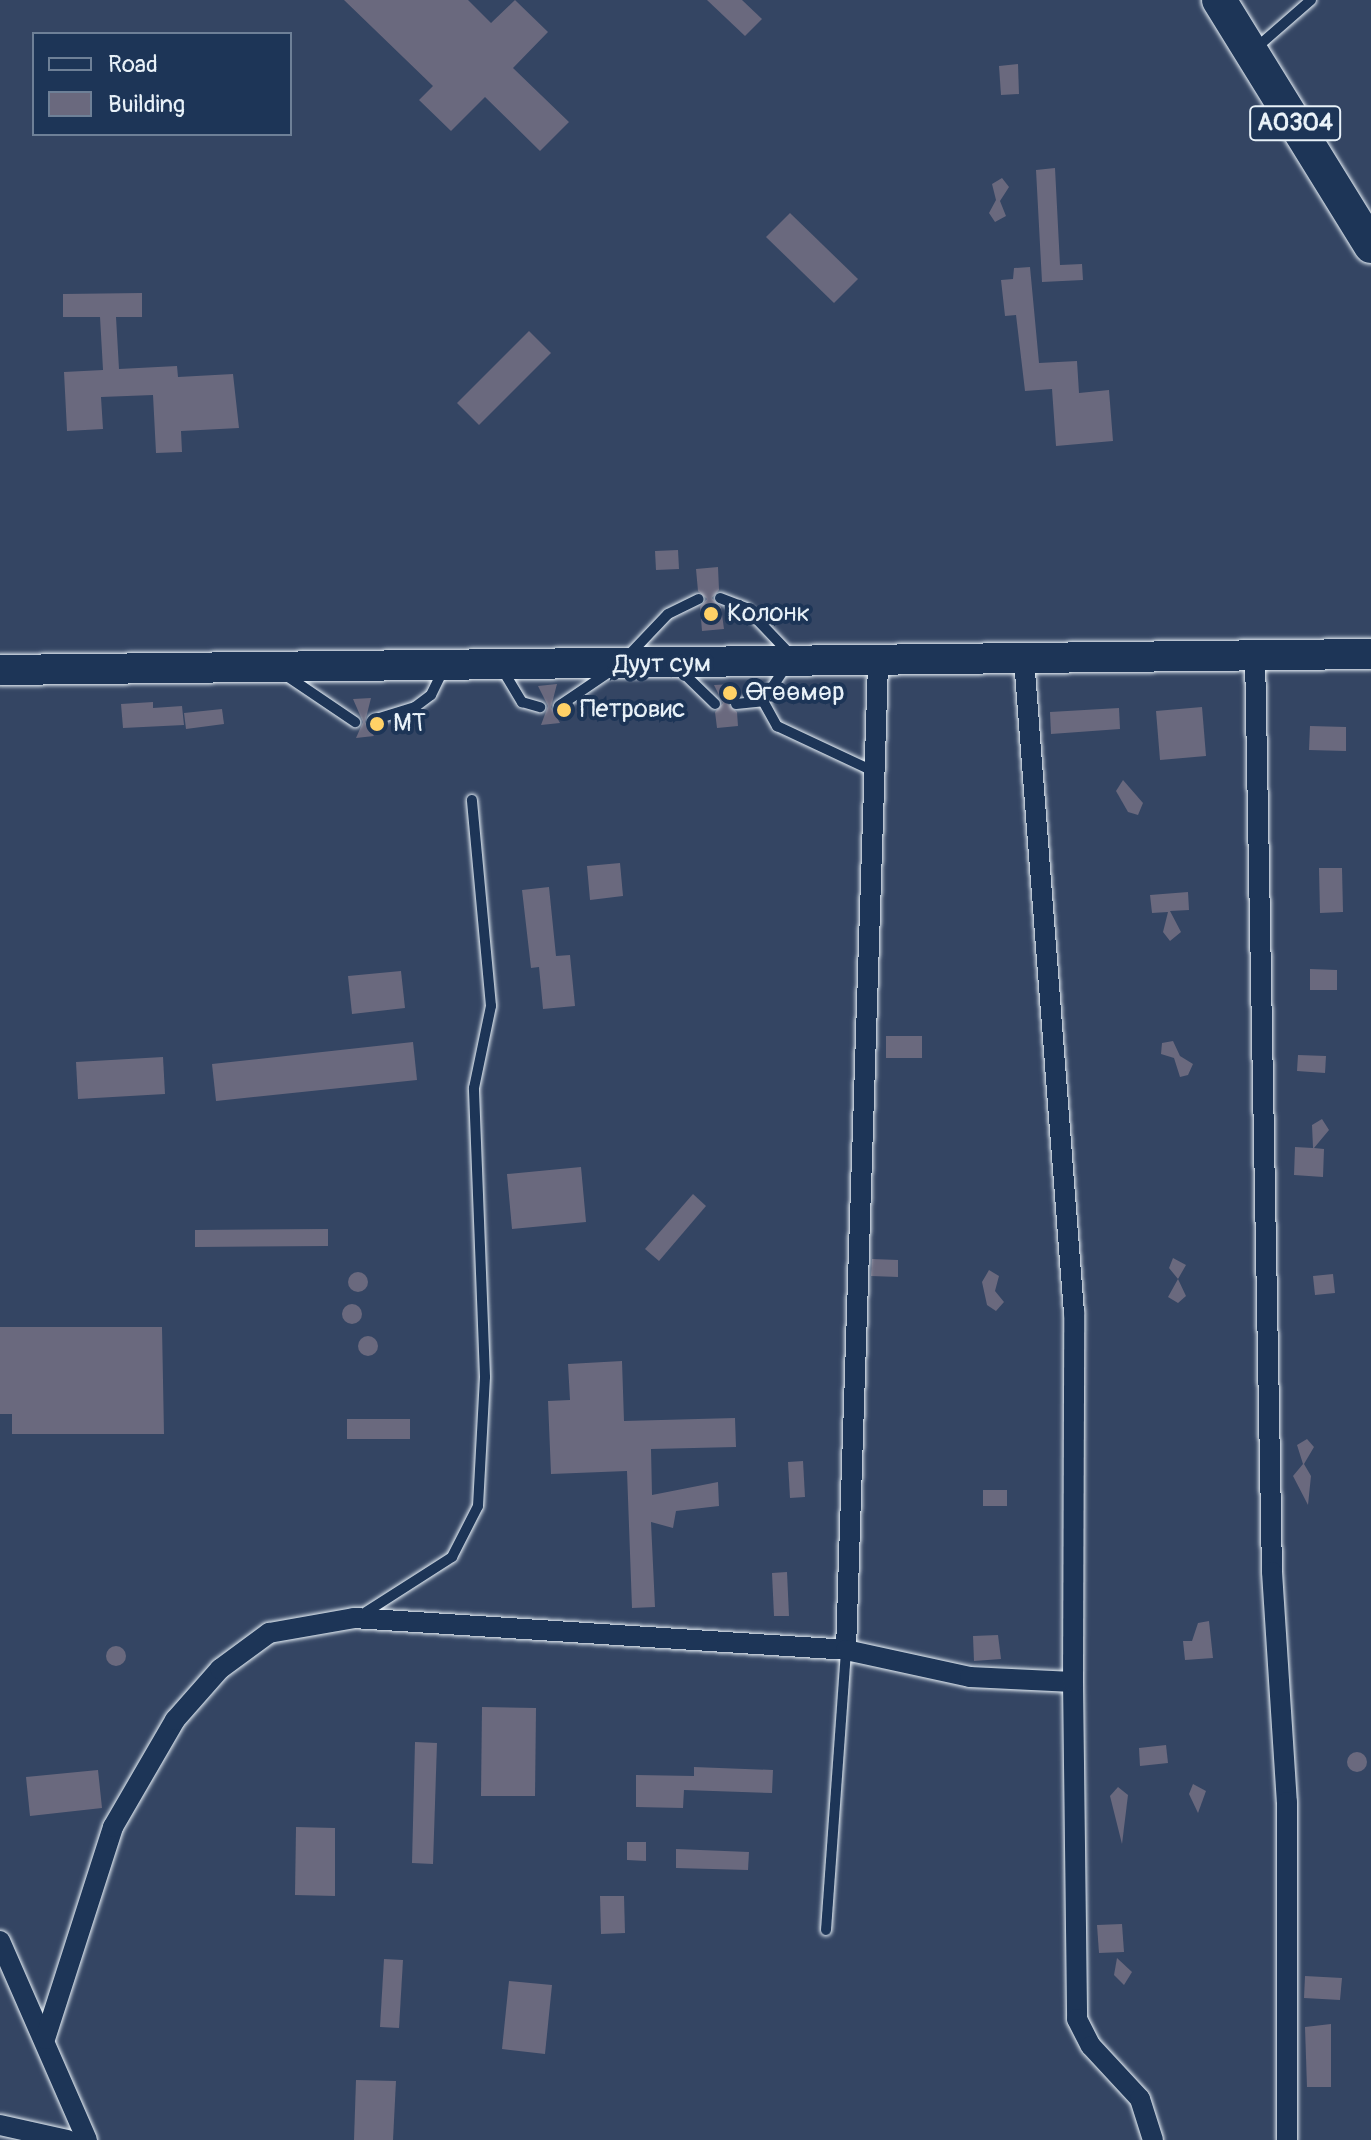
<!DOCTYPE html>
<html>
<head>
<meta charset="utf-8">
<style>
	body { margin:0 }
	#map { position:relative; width:1371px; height:2140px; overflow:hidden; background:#344563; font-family:Pangolin,sans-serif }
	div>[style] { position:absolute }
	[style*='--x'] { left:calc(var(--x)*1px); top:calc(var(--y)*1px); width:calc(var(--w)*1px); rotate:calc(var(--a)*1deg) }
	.building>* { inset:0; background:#6a697e }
	.round { border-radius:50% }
	.roads { filter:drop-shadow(0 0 2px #e8f1f8) drop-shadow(0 0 2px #e8f1f8) }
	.service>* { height:10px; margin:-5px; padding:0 5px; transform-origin:5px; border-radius:5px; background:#1d3557 }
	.minor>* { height:20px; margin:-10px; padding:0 10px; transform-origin:10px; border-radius:10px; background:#1d3557 }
	.secondary>* { height:30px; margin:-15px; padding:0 15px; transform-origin:15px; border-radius:15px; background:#1d3557 }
	.trunk>* { height:34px; margin:-17px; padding:0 17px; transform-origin:17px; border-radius:17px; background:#1d3557 }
	.dots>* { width:22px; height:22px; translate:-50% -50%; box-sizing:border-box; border:4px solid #1d3557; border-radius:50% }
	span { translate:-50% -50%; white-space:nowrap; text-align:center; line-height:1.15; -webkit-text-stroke:8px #1d3557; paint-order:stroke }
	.shield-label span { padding:2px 6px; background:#1d3557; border:2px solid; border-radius:6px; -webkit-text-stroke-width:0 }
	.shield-label { font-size:24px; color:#e8f1f8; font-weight:700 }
	.poi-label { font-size:26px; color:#e8f1f8 }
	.left { translate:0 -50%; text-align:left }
	.street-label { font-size:26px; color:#e8f1f8 }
	.legend { position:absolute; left:32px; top:32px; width:260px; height:104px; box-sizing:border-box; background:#1d3557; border:2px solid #6e8097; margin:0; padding:10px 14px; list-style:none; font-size:24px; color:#e8f1f8 }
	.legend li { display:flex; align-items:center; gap:16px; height:40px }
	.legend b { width:40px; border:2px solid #6e8097 }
</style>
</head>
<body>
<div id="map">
	<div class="building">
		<i style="clip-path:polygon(344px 0,468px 0,491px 23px,515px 0,548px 32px,513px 68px,569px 122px,540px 151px,485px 97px,451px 131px,419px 100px,433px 86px)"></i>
		<i style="clip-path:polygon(707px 0,742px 0,762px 19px,745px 36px)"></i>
		<i style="clip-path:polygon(1018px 64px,1019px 94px,1001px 95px,999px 66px)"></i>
		<i style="clip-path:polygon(1055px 168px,1060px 265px,1082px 264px,1083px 280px,1042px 282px,1036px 170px)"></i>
		<i style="clip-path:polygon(1002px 178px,1009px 187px,1000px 201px,1006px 216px,995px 222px,989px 213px,996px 200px,992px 184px)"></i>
		<i style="clip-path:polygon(790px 213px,858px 279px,834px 303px,766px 237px)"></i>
		<i style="clip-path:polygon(1030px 267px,1039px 363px,1077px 361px,1079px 393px,1109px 390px,1113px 441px,1056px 446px,1052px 389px,1025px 391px,1016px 315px,1005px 316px,1001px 280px,1013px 279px,1014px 268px)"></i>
		<i style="clip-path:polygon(142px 293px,142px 317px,116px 317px,119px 369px,177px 366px,178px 377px,233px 374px,239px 428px,181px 431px,182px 452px,156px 453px,153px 395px,101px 397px,103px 429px,67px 431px,64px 372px,103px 370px,100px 317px,63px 317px,63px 294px)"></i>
		<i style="clip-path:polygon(529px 331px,551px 353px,479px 425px,457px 403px)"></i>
		<i style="clip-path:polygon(678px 550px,679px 569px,656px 570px,655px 551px)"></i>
		<i style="clip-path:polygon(718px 567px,719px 590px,712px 598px,721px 607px,724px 629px,702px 631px,700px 607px,707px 599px,698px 591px,696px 569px)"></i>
		<i style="clip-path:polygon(557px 684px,551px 707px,560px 723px,541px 725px,548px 706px,538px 686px)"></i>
		<i style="clip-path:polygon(735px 684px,728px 704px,737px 712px,738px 726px,717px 728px,715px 712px,723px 703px,714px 685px)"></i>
		<i style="clip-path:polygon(371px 698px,365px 722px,374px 736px,356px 738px,363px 722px,353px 699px)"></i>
		<i style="clip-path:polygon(153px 702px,153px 708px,182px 706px,184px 725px,123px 728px,121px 704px)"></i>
		<i style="clip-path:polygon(1202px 707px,1206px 756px,1160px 760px,1156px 711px)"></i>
		<i style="clip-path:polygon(1119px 708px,1120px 729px,1051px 734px,1050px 712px)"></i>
		<i style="clip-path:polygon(222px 709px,224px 724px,186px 729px,184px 713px)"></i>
		<i style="clip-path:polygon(1310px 726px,1346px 727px,1346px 751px,1309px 750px)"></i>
		<i style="clip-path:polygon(1123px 780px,1143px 803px,1138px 815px,1128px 812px,1116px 791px)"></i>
		<i style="clip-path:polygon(620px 863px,623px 896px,590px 900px,587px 866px)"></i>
		<i style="clip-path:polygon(1319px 868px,1342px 868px,1343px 912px,1320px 913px)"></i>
		<i style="clip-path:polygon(549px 887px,556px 956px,570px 955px,575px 1006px,543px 1009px,539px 967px,531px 968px,522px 890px)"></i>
		<i style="clip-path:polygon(1188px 892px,1189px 910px,1170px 911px,1181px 932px,1170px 941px,1163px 932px,1168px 912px,1152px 913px,1150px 895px)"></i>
		<i style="clip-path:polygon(1310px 969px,1337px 970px,1337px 990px,1310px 990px)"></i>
		<i style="clip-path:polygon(401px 971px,405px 1008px,352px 1014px,348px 976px)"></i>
		<i style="clip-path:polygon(886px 1036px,922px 1036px,922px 1058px,886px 1058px)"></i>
		<i style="clip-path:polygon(1173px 1041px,1180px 1056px,1193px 1064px,1188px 1075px,1180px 1077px,1174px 1058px,1161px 1054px,1162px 1043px)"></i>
		<i style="clip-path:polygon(413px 1042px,417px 1080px,216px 1101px,212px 1064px)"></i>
		<i style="clip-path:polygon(1298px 1055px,1326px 1056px,1325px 1073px,1297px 1071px)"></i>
		<i style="clip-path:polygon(163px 1057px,165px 1094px,78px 1099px,76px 1062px)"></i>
		<i style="clip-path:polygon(1322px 1119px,1329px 1130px,1314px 1148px,1324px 1149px,1323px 1177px,1294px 1175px,1295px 1147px,1313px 1148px,1312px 1125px)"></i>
		<i style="clip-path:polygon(581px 1167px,586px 1222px,512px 1229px,507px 1174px)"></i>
		<i style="clip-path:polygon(693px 1194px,706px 1206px,659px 1261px,645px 1249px)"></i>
		<i style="clip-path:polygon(328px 1229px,328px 1246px,195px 1247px,195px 1230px)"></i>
		<i style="clip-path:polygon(1173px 1258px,1186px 1265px,1178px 1279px,1186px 1296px,1178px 1303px,1168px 1297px,1178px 1279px,1169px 1268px)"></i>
		<i style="clip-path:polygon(872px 1259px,898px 1260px,898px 1277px,871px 1276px)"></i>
		<i style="clip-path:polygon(989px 1270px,999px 1276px,995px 1291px,1004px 1302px,996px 1311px,987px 1305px,982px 1282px)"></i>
		<i class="round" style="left:348px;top:1272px;width:20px;height:20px"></i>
		<i style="clip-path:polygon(1333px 1274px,1335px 1293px,1315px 1295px,1313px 1276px)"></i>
		<i class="round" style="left:342px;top:1304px;width:20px;height:20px"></i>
		<i style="clip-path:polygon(0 1327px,162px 1327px,164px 1434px,12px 1434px,12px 1414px,0 1414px)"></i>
		<i class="round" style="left:358px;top:1336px;width:20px;height:20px"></i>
		<i style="clip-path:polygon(622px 1361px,624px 1421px,735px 1418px,736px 1447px,651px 1449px,652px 1495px,718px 1482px,719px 1506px,676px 1511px,673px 1528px,651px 1522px,655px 1607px,632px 1608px,627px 1471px,551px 1474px,548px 1401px,570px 1400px,568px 1364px)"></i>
		<i style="clip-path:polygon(347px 1419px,410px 1419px,410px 1439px,347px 1439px)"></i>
		<i style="clip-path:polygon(1307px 1439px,1314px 1447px,1304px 1464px,1311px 1476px,1308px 1505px,1293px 1476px,1303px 1464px,1297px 1445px)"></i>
		<i style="clip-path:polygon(803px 1461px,805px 1497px,790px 1498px,788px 1462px)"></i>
		<i style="clip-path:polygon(983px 1490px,1007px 1490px,1007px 1506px,983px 1506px)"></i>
		<i style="clip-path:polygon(787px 1572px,789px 1616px,774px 1616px,772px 1573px)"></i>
		<i style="clip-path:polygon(1209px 1621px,1213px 1658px,1185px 1660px,1183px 1641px,1192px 1641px,1198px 1623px)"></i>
		<i style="clip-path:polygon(998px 1635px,1001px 1659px,974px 1661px,973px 1636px)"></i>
		<i class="round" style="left:106px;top:1646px;width:20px;height:20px"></i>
		<i style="clip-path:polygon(482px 1707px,536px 1708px,535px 1796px,481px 1796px)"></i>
		<i style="clip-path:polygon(415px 1742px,437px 1743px,433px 1864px,412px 1863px)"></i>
		<i style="clip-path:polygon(1166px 1745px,1168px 1763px,1140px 1766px,1139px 1748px)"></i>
		<i class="round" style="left:1347px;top:1752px;width:20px;height:20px"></i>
		<i style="clip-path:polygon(694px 1767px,773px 1770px,772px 1793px,684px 1790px,683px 1808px,636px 1807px,636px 1775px,694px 1776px)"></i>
		<i style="clip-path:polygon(98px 1770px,102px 1808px,30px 1816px,26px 1777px)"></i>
		<i style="clip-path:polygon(1193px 1784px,1206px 1791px,1198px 1813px,1189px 1794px)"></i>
		<i style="clip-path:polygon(1118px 1787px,1128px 1795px,1122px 1844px,1110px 1796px)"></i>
		<i style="clip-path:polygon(296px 1827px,335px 1828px,335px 1896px,295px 1895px)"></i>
		<i style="clip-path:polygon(627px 1842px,646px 1842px,646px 1861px,627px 1860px)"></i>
		<i style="clip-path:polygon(676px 1849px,749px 1852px,748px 1870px,676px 1868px)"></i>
		<i style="clip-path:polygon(600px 1896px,624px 1896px,625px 1933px,601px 1934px)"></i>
		<i style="clip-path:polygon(1122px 1924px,1124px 1952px,1099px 1953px,1097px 1925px)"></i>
		<i style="clip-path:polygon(1117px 1958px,1132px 1972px,1124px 1985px,1114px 1975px)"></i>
		<i style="clip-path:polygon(384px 1959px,403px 1960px,399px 2028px,380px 2027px)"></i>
		<i style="clip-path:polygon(1305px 1976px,1342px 1978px,1340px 2000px,1304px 1998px)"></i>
		<i style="clip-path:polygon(509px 1981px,552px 1985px,545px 2054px,502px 2049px)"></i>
		<i style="clip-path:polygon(1331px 2024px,1331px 2087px,1307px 2087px,1305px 2027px)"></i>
		<i style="clip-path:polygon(356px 2080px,396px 2081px,393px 2140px,354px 2140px)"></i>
	</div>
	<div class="roads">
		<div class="service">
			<i style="--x:1256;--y:48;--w:73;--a:-41.1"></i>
			<i style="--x:720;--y:598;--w:28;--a:21"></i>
			<i style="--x:746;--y:608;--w:62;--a:46.3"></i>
			<i style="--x:627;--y:657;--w:59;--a:-46.4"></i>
			<i style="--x:668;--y:614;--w:34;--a:-26"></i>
			<i style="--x:677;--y:667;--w:53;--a:44.2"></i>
			<i style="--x:502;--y:669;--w:39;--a:59"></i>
			<i style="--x:522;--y:702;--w:19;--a:16"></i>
			<i style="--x:284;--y:674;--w:86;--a:34.1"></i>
			<i style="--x:763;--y:701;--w:29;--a:61"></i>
			<i style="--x:777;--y:726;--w:106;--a:25.1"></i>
			<i style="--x:736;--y:704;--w:27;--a:-6"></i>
			<i style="--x:763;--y:701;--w:43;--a:-56.3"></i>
			<i style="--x:559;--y:706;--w:64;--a:-34.2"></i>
			<i style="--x:373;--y:720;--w:44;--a:-17.2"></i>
			<i style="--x:415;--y:707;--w:20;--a:-37"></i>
			<i style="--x:431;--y:695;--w:28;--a:-64"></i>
			<i style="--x:363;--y:1614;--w:106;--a:-32.6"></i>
			<i style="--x:452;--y:1557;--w:57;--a:-63"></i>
			<i style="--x:478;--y:1506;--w:129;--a:-86.9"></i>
			<i style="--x:485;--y:1377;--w:289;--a:-92.2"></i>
			<i style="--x:474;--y:1088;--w:84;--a:-78.3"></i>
			<i style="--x:491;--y:1006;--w:207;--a:-95.3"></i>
			<i style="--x:826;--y:1930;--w:281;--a:-85.9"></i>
		</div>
		<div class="minor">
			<i style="--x:1255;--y:654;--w:918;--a:88.94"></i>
			<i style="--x:1272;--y:1572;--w:230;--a:86.3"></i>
			<i style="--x:1287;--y:1802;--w:338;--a:90"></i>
			<i style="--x:846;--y:1650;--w:988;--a:-88.14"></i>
			<i style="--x:1073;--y:1682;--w:337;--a:89.3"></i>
			<i style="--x:1077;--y:2019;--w:30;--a:63"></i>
			<i style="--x:1091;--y:2046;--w:72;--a:47.2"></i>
			<i style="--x:1140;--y:2099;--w:43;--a:72.4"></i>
			<i style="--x:0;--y:1941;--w:217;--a:66.4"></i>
			<i style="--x:45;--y:2039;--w:223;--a:-72.2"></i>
			<i style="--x:113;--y:1827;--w:124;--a:-59.9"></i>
			<i style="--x:175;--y:1720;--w:68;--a:-48.6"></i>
			<i style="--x:220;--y:1669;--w:61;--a:-36.3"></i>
			<i style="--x:269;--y:1633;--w:86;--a:-10"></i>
			<i style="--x:354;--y:1618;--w:493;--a:3.7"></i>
			<i style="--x:846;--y:1650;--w:127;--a:12.3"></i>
			<i style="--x:970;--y:1677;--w:103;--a:2.8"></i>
			<i style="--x:1073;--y:1682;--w:369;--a:-89.8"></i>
			<i style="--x:1074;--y:1313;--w:656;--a:-94.37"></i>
			<i style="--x:0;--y:2125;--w:69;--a:12.6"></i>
		</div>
		<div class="secondary">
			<i style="--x:0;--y:670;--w:1371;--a:-0.67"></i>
		</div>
		<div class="trunk">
			<i style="--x:1219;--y:0;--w:289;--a:58.3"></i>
		</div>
	</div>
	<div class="dots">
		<i style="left:711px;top:614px;background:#ffd166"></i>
		<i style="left:730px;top:693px;background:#ffd166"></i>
		<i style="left:564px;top:710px;background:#ffd166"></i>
		<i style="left:377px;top:724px;background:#ffd166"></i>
	</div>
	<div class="shield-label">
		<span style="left:1295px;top:123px">A0304</span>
	</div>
	<div class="poi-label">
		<span class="left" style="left:727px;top:614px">Колонк</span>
		<span class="left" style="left:746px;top:693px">Өгөөмөр</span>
		<span class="left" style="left:580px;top:710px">Петровиc</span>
		<span class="left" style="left:393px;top:724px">MT</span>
	</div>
	<div class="street-label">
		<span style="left:662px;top:665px;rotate:-1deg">Дуут сум</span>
	</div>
	<ul class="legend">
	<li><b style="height:10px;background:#1d3557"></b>Road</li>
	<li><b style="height:22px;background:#6a697e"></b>Building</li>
	</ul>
</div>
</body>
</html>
